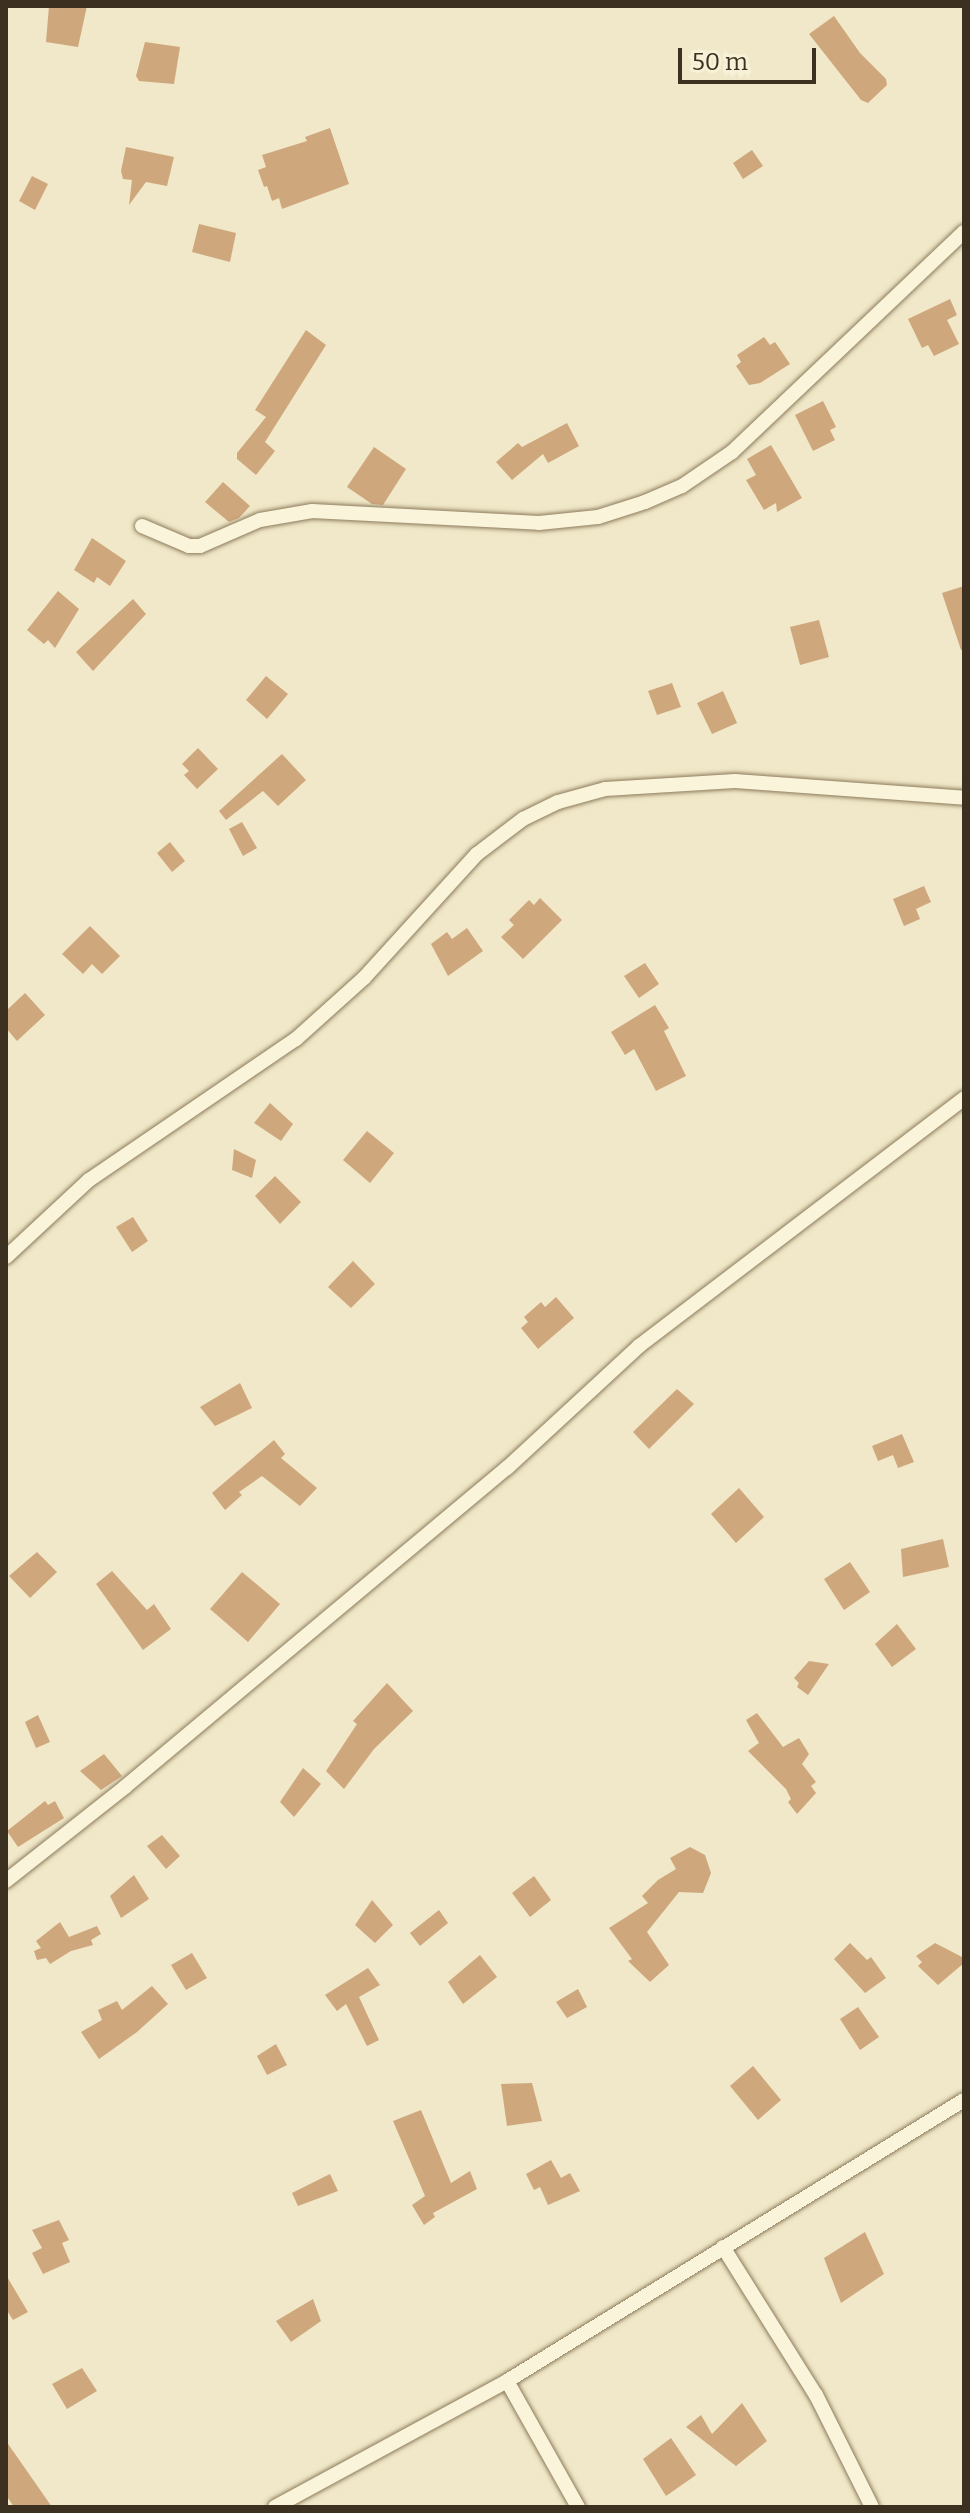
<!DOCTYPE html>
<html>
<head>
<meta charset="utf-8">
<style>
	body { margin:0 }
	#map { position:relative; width:970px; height:2513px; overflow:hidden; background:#f0e8c8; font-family:Bitter,serif }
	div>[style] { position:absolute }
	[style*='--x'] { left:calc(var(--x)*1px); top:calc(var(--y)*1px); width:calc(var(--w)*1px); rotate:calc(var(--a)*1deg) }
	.building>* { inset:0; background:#cfa77d }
	.roads { filter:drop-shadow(0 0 2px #8c7b5c) drop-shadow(0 0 2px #8c7b5c) }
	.street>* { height:14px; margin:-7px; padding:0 7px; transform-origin:7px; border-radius:7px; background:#faf4db }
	span { translate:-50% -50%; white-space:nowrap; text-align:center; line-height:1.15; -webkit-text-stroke:6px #f7f1d7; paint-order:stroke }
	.frame { position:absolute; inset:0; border:8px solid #3c3120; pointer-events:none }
	.scale { position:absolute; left:678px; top:48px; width:138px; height:36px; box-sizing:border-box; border:4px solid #3c3120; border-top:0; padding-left:10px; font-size:24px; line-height:28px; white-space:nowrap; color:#3c3120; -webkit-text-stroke:6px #f7f1d7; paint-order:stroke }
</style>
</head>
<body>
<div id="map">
	<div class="building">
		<i style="clip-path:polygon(49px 6px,87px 6px,78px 47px,46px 42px)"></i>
		<i style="clip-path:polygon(834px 16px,860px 53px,886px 79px,887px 85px,868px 103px,861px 100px,809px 34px)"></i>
		<i style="clip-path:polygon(145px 42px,180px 47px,174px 84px,139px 81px,136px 76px)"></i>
		<i style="clip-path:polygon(330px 128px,349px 184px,282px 209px,279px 198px,272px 201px,267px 186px,264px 187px,258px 170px,266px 167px,262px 155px,307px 141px,305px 137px)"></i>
		<i style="clip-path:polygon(126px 147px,174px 157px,167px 186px,146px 182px,129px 205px,132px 180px,123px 179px,121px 171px)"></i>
		<i style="clip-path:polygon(752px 150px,763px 166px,743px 179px,733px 163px)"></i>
		<i style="clip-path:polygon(32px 176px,48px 184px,35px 210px,19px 201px)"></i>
		<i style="clip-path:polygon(199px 224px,236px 233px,230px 262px,192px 252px)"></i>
		<i style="clip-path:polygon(950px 299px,957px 315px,947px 320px,959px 344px,934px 356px,928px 345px,922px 348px,908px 319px)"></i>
		<i style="clip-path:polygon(306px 330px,326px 345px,265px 442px,275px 451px,256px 475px,237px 459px,237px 453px,266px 417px,255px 410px)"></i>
		<i style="clip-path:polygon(764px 337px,770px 345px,775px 342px,790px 364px,760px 383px,749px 385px,736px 366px,741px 362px,737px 355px)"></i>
		<i style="clip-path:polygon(823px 401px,836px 427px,830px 430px,835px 440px,813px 451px,795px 415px)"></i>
		<i style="clip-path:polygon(567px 423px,579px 446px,548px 463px,543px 454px,512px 480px,496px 462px,518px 443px,522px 447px)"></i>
		<i style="clip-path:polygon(771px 445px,802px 498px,777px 512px,776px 503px,764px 510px,746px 480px,756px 475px,747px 459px)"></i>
		<i style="clip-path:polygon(374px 447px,406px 469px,383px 505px,372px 504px,347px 487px)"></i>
		<i style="clip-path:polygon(223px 482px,250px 506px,239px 518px,229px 522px,205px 502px)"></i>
		<i style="clip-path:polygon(92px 538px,126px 561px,110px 586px,97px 577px,94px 583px,74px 570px)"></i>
		<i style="clip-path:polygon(964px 586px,964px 650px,961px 650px,942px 593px)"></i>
		<i style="clip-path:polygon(58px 591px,79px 609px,55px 648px,48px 640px,44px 644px,27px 630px)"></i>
		<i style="clip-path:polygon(133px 599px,146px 614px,93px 671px,76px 652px)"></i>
		<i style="clip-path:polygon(819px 620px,829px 657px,800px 665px,790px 627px)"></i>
		<i style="clip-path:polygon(266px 676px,288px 694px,267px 719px,246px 700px)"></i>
		<i style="clip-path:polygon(672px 683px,681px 707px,657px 715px,648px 691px)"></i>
		<i style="clip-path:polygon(723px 691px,737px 723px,712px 734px,697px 703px)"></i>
		<i style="clip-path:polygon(198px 748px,218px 769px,197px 789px,184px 775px,189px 771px,182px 764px)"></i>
		<i style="clip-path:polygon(282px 754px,306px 780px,278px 806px,263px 791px,226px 820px,219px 811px)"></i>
		<i style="clip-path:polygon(242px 822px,257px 848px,243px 856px,229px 829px)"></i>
		<i style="clip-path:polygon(170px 842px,185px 861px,172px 872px,157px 853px)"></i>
		<i style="clip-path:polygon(924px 886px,931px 902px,916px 909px,920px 919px,904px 926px,893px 899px)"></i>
		<i style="clip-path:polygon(540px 898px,562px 920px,523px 959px,501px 937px,514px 925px,509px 920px,529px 900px,534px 905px)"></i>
		<i style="clip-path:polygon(90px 926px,120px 956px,102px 974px,92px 964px,83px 974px,62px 954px)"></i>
		<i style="clip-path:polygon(467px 928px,483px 951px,448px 976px,431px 944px,447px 932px,452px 939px)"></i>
		<i style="clip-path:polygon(645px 963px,659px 984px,639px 998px,624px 976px)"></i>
		<i style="clip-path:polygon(25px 993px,45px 1015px,17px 1041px,6px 1028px,6px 1011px)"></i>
		<i style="clip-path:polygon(655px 1005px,669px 1028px,664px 1031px,686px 1076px,656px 1091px,634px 1049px,625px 1055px,611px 1032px)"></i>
		<i style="clip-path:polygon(270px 1103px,293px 1124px,281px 1141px,254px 1123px)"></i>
		<i style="clip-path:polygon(367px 1131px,394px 1153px,370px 1183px,343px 1160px)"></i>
		<i style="clip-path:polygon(234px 1149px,256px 1160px,252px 1178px,232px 1170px)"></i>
		<i style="clip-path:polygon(275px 1176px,301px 1202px,280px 1224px,255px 1196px)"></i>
		<i style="clip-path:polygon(133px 1217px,148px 1241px,132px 1252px,116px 1227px)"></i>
		<i style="clip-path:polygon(353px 1261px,375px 1284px,351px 1308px,328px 1287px)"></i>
		<i style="clip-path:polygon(556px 1297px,574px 1318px,538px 1349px,521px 1328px,528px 1322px,524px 1317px,541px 1302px,545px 1307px)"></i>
		<i style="clip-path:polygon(240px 1383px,252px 1408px,215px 1426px,200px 1407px)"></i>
		<i style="clip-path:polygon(677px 1389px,694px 1404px,649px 1449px,633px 1432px)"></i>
		<i style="clip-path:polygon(902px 1434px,914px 1462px,898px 1468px,893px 1455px,878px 1461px,872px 1446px)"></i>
		<i style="clip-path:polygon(274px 1440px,285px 1454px,281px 1458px,317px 1488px,300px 1506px,262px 1476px,239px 1492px,242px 1495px,225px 1510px,212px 1493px)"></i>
		<i style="clip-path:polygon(739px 1488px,764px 1517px,736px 1543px,711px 1514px)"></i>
		<i style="clip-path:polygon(943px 1539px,949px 1567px,903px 1577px,901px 1549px)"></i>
		<i style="clip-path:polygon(37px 1552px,57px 1572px,30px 1598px,9px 1576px)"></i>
		<i style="clip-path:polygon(850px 1562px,870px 1592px,844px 1610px,824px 1579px)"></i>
		<i style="clip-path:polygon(112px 1571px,147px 1610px,154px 1604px,171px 1629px,143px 1650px,96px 1584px)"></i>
		<i style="clip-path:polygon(242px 1572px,280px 1604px,248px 1642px,210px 1609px)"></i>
		<i style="clip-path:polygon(897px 1624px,916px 1649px,892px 1667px,875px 1644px)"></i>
		<i style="clip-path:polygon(809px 1661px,829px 1664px,808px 1695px,797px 1687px,799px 1683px,794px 1678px)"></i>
		<i style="clip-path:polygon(387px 1683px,413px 1711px,374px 1749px,344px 1789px,326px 1771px,357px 1724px,353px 1721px)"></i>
		<i style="clip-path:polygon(757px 1713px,783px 1747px,799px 1738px,809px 1754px,802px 1764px,816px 1782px,811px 1786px,816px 1793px,797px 1814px,788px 1802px,791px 1799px,786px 1789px,748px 1751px,759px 1743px,746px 1720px)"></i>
		<i style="clip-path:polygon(38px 1715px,50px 1742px,36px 1748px,25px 1722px)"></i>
		<i style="clip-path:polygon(104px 1754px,122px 1776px,101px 1790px,80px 1771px)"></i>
		<i style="clip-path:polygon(303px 1768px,321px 1784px,294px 1817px,280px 1802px)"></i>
		<i style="clip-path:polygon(45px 1801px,48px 1805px,55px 1801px,64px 1818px,18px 1847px,7px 1831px)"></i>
		<i style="clip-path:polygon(162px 1835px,180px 1856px,166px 1869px,147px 1846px)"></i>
		<i style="clip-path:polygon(690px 1847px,705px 1855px,711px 1873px,703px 1893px,679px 1892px,647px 1932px,669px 1965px,650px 1982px,628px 1961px,632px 1959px,609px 1928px,648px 1903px,642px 1896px,658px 1880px,676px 1869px,670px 1858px)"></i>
		<i style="clip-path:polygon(134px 1875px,149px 1899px,121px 1918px,110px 1896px)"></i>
		<i style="clip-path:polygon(534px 1876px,551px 1900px,530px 1917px,512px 1893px)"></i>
		<i style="clip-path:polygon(372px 1900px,393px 1925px,375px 1943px,355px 1925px)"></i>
		<i style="clip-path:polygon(439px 1910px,448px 1923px,420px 1946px,410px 1933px)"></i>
		<i style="clip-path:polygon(60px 1922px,69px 1937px,97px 1926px,101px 1934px,91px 1940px,93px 1945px,71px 1951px,50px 1964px,46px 1958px,37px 1960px,34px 1951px,41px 1948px,36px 1941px)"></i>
		<i style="clip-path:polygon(850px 1943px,867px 1960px,871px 1957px,886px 1978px,865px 1993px,834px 1959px)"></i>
		<i style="clip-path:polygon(935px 1943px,964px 1958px,964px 1963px,938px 1985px,918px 1966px,922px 1962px,916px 1956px)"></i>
		<i style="clip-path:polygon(192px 1953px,207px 1978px,186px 1990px,171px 1965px)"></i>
		<i style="clip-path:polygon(480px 1955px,497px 1977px,463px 2004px,448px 1982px)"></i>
		<i style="clip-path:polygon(368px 1968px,380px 1985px,359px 1997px,379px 2040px,367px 2046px,346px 2004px,337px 2011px,325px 1995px)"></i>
		<i style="clip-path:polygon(152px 1986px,168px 2004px,137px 2032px,99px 2059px,81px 2032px,102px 2020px,98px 2010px,117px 2001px,122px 2010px)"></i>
		<i style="clip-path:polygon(578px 1989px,587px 2007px,567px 2018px,556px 2002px)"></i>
		<i style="clip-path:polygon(858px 2007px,879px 2037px,860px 2050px,840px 2019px)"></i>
		<i style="clip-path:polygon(276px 2044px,287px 2065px,267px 2075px,257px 2056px)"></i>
		<i style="clip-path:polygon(753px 2066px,781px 2100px,758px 2120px,730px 2086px)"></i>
		<i style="clip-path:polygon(532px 2083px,542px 2121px,507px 2126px,501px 2084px)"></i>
		<i style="clip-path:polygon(421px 2110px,451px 2183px,470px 2171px,477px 2189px,433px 2213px,435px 2217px,424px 2225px,412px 2205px,425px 2196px,393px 2121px)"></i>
		<i style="clip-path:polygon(551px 2160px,561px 2178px,570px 2173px,580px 2191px,548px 2205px,540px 2187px,534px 2190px,526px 2174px)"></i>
		<i style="clip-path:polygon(330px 2174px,338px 2191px,298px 2206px,292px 2193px)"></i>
		<i style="clip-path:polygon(59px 2220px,69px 2240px,62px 2243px,70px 2262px,43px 2274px,32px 2253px,42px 2248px,32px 2230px)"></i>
		<i style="clip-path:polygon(865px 2232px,884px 2274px,841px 2303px,824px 2258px)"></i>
		<i style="clip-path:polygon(6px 2275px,28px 2312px,13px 2320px,6px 2309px)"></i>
		<i style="clip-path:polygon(313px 2299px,321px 2321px,291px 2342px,276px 2321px)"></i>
		<i style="clip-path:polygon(82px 2368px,97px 2391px,67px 2409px,52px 2384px)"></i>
		<i style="clip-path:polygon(742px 2403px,767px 2441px,736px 2466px,686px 2427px,701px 2415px,712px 2434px)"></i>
		<i style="clip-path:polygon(671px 2438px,696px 2475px,666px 2496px,643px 2459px)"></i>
		<i style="clip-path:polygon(6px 2441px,52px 2507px,14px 2507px,6px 2495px)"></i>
	</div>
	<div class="roads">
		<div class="street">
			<i style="--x:142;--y:526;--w:51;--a:23.1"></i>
			<i style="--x:189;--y:546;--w:11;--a:0"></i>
			<i style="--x:200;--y:546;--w:65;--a:-23.4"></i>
			<i style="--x:260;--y:520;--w:53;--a:-9.8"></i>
			<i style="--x:312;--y:511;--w:227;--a:3"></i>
			<i style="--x:539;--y:523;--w:59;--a:-5.8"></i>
			<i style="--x:598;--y:517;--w:49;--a:-17.7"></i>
			<i style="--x:645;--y:502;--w:40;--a:-23.4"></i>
			<i style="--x:682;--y:486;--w:60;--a:-34.2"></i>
			<i style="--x:732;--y:452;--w:320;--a:-43.5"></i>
			<i style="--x:6;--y:1257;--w:113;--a:-42.9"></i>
			<i style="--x:89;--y:1180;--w:250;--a:-34.3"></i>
			<i style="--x:296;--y:1039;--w:91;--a:-41.9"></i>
			<i style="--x:364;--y:978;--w:168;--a:-47.7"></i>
			<i style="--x:477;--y:854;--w:58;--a:-37.3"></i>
			<i style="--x:523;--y:819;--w:39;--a:-26"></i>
			<i style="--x:558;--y:802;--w:49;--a:-15.5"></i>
			<i style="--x:605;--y:789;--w:130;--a:-3.5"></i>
			<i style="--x:735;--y:781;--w:230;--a:4.2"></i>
			<i style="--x:6;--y:1881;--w:152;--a:-38.3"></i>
			<i style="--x:125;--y:1787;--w:498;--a:-39.9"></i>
			<i style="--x:507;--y:1468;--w:180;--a:-42.7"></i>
			<i style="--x:639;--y:1346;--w:409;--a:-37.3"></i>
			<i style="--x:723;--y:2247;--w:175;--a:57.9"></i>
			<i style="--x:816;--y:2395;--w:125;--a:63.4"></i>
			<i style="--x:507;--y:2381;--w:145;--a:60.6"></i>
			<i style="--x:275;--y:2507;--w:264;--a:-28.5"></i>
			<i style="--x:507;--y:2381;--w:536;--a:-31.59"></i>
		</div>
	</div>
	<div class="frame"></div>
	<div class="scale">50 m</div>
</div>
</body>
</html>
